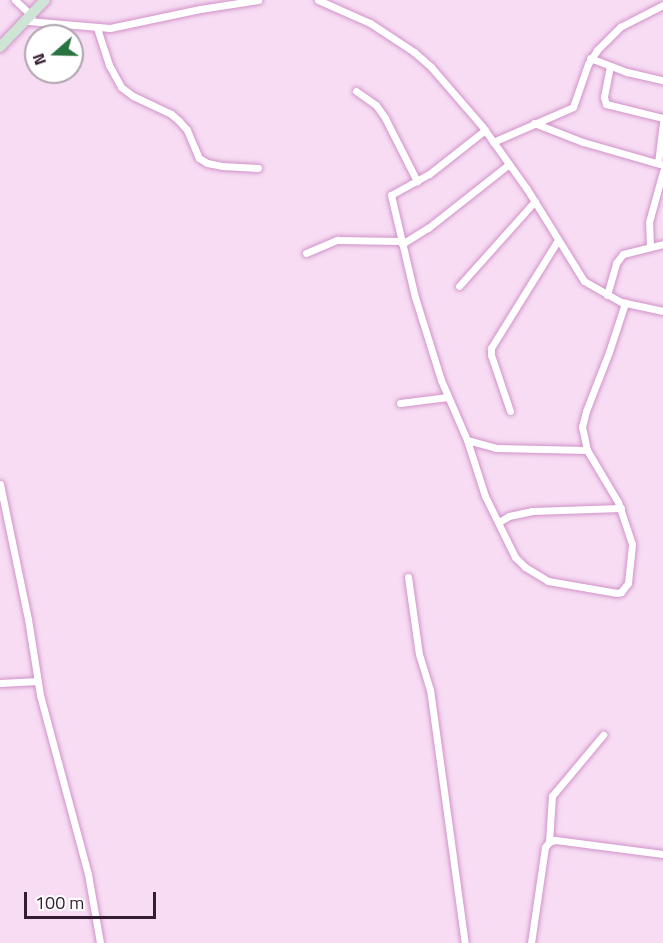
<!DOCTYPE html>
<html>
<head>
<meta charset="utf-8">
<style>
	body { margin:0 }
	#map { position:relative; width:663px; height:943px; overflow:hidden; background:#f7dcf3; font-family:"Titillium Web",sans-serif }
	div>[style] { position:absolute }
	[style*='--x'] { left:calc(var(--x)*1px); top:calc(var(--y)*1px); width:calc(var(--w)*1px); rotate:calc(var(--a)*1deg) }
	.roads { filter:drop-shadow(0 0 2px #d192c9) drop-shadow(0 0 2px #d192c9) }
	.street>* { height:7px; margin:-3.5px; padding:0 3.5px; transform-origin:3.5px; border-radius:3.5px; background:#fff }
	.secondary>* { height:10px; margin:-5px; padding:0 5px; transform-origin:5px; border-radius:5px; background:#cee4d4 }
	span { translate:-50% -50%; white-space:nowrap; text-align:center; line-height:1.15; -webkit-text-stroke:5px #fff; paint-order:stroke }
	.north { position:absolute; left:24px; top:24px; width:60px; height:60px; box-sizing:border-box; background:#fff; border:2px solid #aea4ad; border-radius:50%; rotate:250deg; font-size:16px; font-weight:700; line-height:24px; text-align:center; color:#341c32 }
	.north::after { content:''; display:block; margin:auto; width:21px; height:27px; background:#297341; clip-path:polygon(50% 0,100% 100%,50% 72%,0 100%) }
	.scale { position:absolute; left:24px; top:892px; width:132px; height:27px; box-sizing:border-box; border:3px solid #341c32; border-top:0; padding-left:8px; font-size:18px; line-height:21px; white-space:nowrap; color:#341c32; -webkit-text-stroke:4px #fff; paint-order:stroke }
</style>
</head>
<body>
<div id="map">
	<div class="roads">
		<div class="street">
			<i style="--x:15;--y:0;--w:23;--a:43"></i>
			<i style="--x:318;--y:0;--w:57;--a:23.9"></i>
			<i style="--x:370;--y:23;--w:53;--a:33.4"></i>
			<i style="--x:414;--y:52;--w:23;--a:41"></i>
			<i style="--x:431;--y:67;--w:78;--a:49.2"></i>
			<i style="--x:482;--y:126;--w:77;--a:54.5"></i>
			<i style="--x:527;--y:189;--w:108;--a:58.2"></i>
			<i style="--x:584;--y:281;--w:43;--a:29.6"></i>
			<i style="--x:621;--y:302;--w:43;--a:12.1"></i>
			<i style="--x:28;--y:21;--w:82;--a:4.9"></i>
			<i style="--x:110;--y:28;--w:92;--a:-11.9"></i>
			<i style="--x:200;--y:9;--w:59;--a:-8.8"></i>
			<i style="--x:97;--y:28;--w:39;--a:72"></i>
			<i style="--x:109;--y:65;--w:25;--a:61"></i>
			<i style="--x:121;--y:87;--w:15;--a:37"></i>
			<i style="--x:133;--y:96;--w:42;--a:25.3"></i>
			<i style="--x:171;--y:114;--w:11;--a:41"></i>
			<i style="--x:179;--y:121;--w:12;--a:48"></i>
			<i style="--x:187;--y:130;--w:30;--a:67"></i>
			<i style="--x:199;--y:158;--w:9;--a:32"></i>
			<i style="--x:207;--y:163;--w:15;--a:11"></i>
			<i style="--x:222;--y:166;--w:36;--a:3"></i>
			<i style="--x:590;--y:58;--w:40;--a:21"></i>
			<i style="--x:627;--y:72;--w:37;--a:13"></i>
			<i style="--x:610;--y:66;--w:32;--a:101"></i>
			<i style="--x:604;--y:97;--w:7;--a:74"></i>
			<i style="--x:606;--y:104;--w:59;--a:13.8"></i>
			<i style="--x:356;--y:91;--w:24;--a:35"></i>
			<i style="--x:376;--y:105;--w:16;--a:55"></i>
			<i style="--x:385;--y:118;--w:71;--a:63.1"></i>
			<i style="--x:534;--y:123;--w:53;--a:21.2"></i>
			<i style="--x:583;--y:142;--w:83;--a:16"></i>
			<i style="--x:485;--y:130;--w:71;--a:141.8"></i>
			<i style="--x:429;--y:174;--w:43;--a:151.1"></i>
			<i style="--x:391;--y:195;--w:105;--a:76.8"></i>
			<i style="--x:415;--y:297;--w:87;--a:72.6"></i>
			<i style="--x:441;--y:380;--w:65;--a:66.6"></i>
			<i style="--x:467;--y:440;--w:59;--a:72.2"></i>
			<i style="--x:485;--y:496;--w:68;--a:63.8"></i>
			<i style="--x:515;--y:557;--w:14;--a:45"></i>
			<i style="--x:525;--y:567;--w:27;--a:31"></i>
			<i style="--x:548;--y:581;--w:70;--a:9.9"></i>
			<i style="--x:617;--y:593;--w:4;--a:-14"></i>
			<i style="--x:621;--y:592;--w:11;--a:-52"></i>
			<i style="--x:628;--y:583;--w:39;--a:-84"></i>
			<i style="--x:632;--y:544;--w:44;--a:-108.4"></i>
			<i style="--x:618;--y:502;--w:61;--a:-120.8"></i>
			<i style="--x:587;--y:450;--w:24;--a:-102"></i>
			<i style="--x:582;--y:427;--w:16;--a:-76"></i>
			<i style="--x:586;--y:411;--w:63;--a:-68.7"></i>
			<i style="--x:609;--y:352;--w:52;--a:-71.9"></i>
			<i style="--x:493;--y:142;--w:87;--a:-23.6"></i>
			<i style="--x:573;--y:107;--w:46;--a:-70.8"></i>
			<i style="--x:588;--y:64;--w:17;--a:-57"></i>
			<i style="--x:597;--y:50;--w:33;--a:-45"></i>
			<i style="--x:620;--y:27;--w:48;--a:-27.1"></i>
			<i style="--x:658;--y:163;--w:41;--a:-83"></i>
			<i style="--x:402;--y:244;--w:31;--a:-32"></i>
			<i style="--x:428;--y:228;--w:103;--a:-38.3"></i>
			<i style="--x:650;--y:247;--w:25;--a:-92"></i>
			<i style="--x:649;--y:222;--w:53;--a:-74.6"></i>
			<i style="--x:306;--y:253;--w:34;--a:-23"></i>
			<i style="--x:337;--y:240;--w:64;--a:0.9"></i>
			<i style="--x:459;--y:286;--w:114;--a:-48.2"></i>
			<i style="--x:607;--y:295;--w:33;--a:-74"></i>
			<i style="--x:616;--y:263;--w:11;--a:-52"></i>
			<i style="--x:623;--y:254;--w:41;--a:-14"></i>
			<i style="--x:400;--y:403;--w:48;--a:-7.1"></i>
			<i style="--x:510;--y:411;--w:59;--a:-108.7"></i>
			<i style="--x:491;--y:355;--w:7;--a:-90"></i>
			<i style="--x:491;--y:348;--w:127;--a:-58.2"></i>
			<i style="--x:467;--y:440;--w:30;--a:15"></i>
			<i style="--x:496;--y:448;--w:91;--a:1.3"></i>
			<i style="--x:0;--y:484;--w:138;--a:78.3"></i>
			<i style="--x:28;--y:619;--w:77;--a:81"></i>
			<i style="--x:40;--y:695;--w:185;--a:75"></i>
			<i style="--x:88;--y:874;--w:70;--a:80.1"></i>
			<i style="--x:499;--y:522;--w:12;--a:-31"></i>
			<i style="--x:509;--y:516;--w:24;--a:-12"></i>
			<i style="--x:532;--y:511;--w:89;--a:-1.9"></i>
			<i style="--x:408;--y:577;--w:78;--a:81.9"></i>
			<i style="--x:419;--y:654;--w:37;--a:73"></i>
			<i style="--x:430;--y:689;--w:256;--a:82.2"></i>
			<i style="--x:0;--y:683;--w:38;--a:-3"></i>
			<i style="--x:549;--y:842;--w:46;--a:-86.3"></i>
			<i style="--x:552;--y:796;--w:80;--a:-50.1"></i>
			<i style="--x:531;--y:943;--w:97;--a:-81.7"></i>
			<i style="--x:545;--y:847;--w:6;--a:-51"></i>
			<i style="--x:549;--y:842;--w:6;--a:-18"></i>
			<i style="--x:555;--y:840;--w:109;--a:7.4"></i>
		</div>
		<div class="secondary">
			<i style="--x:0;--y:47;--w:65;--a:-46.2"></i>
		</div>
	</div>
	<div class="north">N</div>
	<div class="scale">100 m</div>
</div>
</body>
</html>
